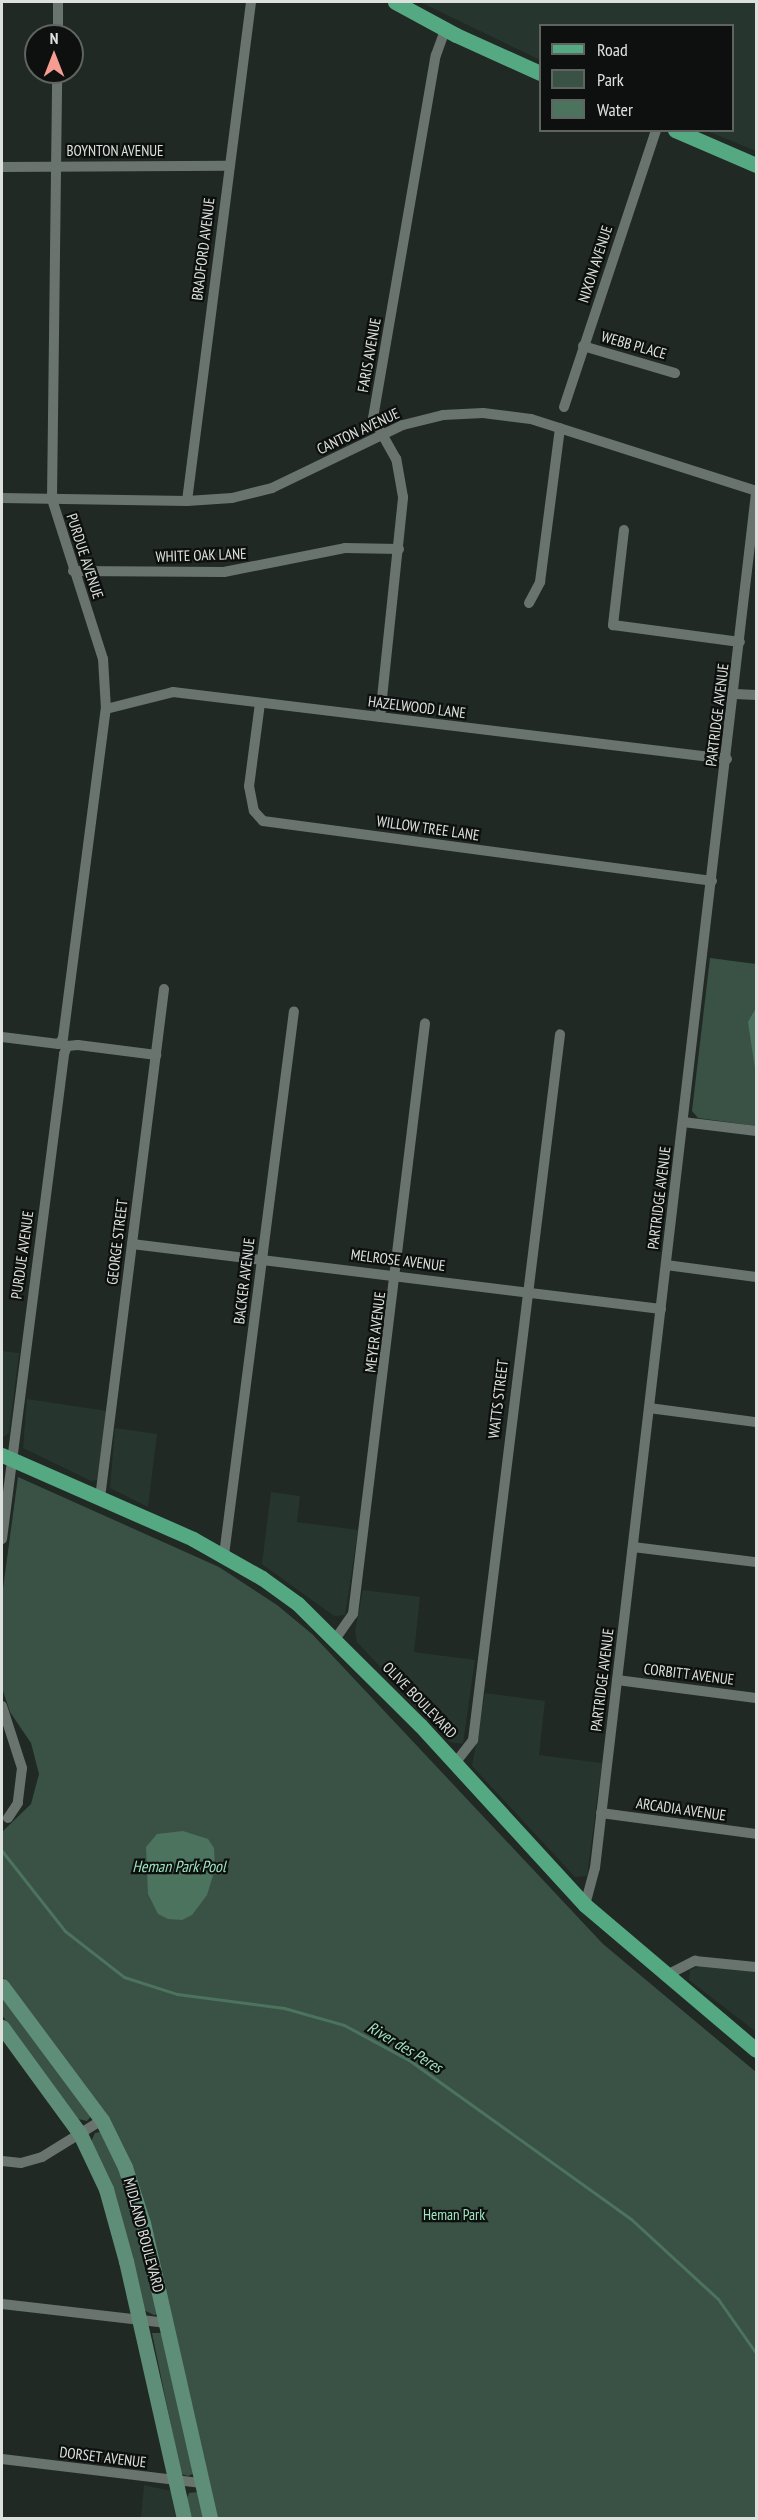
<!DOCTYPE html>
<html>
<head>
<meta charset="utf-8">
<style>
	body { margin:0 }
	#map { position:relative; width:758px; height:2520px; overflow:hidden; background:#202924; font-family:"PT Sans Narrow",sans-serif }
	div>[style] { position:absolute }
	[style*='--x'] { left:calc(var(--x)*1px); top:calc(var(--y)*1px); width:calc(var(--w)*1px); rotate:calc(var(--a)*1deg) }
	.built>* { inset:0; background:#26352d }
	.green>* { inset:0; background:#3a5245 }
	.water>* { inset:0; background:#4c735e }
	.stream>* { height:3px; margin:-1.5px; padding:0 1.5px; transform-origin:1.5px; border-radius:1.5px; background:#4c735e }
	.street>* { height:10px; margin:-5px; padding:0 5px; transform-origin:5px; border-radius:5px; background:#6a746e }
	.secondary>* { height:15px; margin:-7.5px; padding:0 7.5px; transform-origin:7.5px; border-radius:7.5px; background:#5f8e78 }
	.primary>* { height:15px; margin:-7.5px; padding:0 7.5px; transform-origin:7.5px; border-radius:7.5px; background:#54a882 }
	span { translate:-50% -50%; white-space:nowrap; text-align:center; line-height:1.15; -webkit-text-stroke:4.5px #0d100e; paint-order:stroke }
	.street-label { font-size:15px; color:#dce1de }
	.park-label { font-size:15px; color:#a1e5c1 }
	.water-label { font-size:16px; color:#9fe3bf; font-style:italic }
	.frame { position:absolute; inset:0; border:3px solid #dce1de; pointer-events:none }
	.legend { position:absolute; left:539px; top:24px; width:195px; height:108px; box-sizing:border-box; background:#0d100e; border:2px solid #606461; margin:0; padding:8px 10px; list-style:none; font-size:18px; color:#dce1de }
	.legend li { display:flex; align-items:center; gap:12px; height:30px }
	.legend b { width:30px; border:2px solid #606461 }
	.north { position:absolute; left:24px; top:24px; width:60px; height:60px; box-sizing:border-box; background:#0d100e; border:2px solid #606461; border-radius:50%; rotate:0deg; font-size:16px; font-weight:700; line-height:24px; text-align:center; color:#dce1de }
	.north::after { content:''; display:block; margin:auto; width:21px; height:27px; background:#f59c93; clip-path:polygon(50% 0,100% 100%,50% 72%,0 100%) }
</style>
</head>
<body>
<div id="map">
	<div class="built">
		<i style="clip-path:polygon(420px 2px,756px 2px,756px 151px,707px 131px,732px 130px,732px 26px,540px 26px,540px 60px)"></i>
		<i style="clip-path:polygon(2px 1351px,19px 1353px,9px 1433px,2px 1438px)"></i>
		<i style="clip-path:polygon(27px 1399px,107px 1411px,97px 1480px,91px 1481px,23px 1448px)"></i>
		<i style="clip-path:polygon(115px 1428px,157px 1434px,148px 1507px,110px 1488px)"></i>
		<i style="clip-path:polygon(271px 1492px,300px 1496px,297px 1522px,358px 1530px,345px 1615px,334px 1616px,262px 1564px)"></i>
		<i style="clip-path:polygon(363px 1590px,420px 1597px,414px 1652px,475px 1660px,463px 1744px,450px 1742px,357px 1642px,355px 1631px)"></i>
		<i style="clip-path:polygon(485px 1693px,545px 1701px,539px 1755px,602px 1763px,587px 1876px,575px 1877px,472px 1766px)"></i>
		<i style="clip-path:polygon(705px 1964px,756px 1972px,756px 2032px,689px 1980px,690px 1970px)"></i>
		<i style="clip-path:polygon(144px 2485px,171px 2491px,178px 2518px,141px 2518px)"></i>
	</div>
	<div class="green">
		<i style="clip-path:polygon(710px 958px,756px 964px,756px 1126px,698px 1118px,692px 1111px)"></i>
		<i style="clip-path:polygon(18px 1477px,219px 1567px,277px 1605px,312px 1634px,603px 1944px,756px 2072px,756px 2518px,216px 2518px,145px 2207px,61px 2053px,2px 1976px,2px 1832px,31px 1804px,39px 1774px,31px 1743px,10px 1712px,2px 1688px,2px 1596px)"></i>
		<i style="clip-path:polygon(2px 1993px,92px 2115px,87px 2121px,78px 2119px,2px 2015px)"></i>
		<i style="clip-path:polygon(100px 2132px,128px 2187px,158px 2314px,154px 2315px,144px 2310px,116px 2197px,91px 2142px,95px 2133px)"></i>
		<i style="clip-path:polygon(152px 2333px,163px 2333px,193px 2474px,188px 2476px,181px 2474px)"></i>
		<i style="clip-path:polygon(198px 2492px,206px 2518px,192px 2518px,187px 2498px,189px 2493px)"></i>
	</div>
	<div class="water">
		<i style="clip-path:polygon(756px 1008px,756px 1075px,748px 1022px)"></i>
		<i style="clip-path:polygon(183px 1831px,208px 1839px,214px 1848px,215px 1869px,207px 1895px,192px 1915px,182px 1920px,168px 1919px,158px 1914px,148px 1894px,146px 1847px,157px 1834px)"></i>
	</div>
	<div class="stream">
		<i style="--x:2;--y:1851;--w:102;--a:51.8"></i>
		<i style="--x:65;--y:1931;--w:75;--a:37.9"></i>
		<i style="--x:124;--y:1977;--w:56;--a:17.8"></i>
		<i style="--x:177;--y:1994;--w:108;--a:7.5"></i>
		<i style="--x:284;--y:2008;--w:62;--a:15.8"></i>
		<i style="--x:344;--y:2025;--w:74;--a:28.3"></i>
		<i style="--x:409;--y:2060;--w:273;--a:35.6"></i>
		<i style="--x:631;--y:2219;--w:118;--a:42.6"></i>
		<i style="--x:718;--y:2299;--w:66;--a:54.9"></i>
	</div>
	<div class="street">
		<i style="--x:58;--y:36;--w:34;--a:-90"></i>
		<i style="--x:2;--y:167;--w:227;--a:-0.3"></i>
		<i style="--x:583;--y:346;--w:96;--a:16.4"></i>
		<i style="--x:564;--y:407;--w:292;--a:-71.6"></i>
		<i style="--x:2;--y:498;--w:185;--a:0.9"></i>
		<i style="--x:187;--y:501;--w:45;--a:-3.8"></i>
		<i style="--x:232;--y:498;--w:41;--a:-14"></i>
		<i style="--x:272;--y:488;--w:145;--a:-25.7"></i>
		<i style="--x:403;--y:425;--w:41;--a:-14"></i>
		<i style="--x:443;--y:415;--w:40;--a:-2.9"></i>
		<i style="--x:483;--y:413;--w:48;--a:7.1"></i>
		<i style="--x:531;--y:419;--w:236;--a:17.7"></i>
		<i style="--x:187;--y:501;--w:503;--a:-82.69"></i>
		<i style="--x:624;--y:530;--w:96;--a:96.6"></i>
		<i style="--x:613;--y:625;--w:128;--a:7.6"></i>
		<i style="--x:73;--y:571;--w:151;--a:0.4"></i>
		<i style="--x:224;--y:572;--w:123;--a:-11.2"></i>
		<i style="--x:345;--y:548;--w:54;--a:1.1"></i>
		<i style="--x:529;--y:603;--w:24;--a:-62"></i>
		<i style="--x:540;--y:582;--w:155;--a:-82.6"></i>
		<i style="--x:735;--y:694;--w:21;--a:3"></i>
		<i style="--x:260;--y:703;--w:84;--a:97.5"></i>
		<i style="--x:249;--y:786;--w:25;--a:79"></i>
		<i style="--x:254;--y:811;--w:13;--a:48"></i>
		<i style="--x:263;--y:821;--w:453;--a:7.6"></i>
		<i style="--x:106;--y:709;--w:69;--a:-14.2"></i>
		<i style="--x:173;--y:692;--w:558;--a:6.9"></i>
		<i style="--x:380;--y:717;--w:221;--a:-84"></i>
		<i style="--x:403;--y:497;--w:39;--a:-100"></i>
		<i style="--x:396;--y:459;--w:47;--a:-119.3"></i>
		<i style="--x:373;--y:418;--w:368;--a:-80.2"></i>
		<i style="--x:436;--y:55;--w:27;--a:-70"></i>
		<i style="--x:2;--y:1037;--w:57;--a:7"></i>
		<i style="--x:59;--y:1044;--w:7;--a:-56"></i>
		<i style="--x:63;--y:1038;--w:332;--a:-82.6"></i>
		<i style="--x:106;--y:709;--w:50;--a:-93.4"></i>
		<i style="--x:103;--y:659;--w:168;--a:-107.7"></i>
		<i style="--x:52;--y:499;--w:427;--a:-89.3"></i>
		<i style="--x:683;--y:1122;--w:74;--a:7"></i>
		<i style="--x:132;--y:1244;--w:533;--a:7.01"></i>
		<i style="--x:666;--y:1265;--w:91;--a:7.6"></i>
		<i style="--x:649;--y:1408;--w:108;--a:7.5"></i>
		<i style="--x:100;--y:1498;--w:513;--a:-82.83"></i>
		<i style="--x:2;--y:1539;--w:489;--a:-82.7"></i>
		<i style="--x:64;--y:1054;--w:9;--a:-69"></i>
		<i style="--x:67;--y:1046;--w:11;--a:-5"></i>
		<i style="--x:78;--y:1045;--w:79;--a:7.3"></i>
		<i style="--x:633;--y:1547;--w:124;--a:7"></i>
		<i style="--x:224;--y:1555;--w:548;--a:-82.67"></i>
		<i style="--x:336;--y:1638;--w:29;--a:-55"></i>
		<i style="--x:353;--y:1614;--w:595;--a:-83.05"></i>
		<i style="--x:617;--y:1680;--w:140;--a:7.4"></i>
		<i style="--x:2;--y:1706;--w:65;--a:72.1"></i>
		<i style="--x:22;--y:1768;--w:35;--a:97"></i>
		<i style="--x:18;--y:1803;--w:18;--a:124"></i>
		<i style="--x:456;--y:1762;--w:28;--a:-52"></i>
		<i style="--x:473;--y:1740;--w:711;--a:-82.97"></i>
		<i style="--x:601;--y:1813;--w:156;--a:7.7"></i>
		<i style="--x:585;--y:1905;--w:38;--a:-75"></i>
		<i style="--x:595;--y:1868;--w:1384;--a:-83.32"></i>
		<i style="--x:665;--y:1976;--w:34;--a:-27"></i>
		<i style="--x:695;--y:1961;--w:61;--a:5.6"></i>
		<i style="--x:2;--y:2161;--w:19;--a:6"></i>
		<i style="--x:21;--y:2163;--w:22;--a:-16"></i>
		<i style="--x:42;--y:2157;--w:70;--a:-31.7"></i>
		<i style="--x:2;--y:2304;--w:166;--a:6.6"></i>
		<i style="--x:2;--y:2459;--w:199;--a:6.9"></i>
	</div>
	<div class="secondary">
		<i style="--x:2;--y:1986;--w:167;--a:53.3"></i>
		<i style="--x:102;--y:2120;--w:52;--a:63.9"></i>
		<i style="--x:125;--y:2167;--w:59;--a:72.2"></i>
		<i style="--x:143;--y:2223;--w:303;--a:77.2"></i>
		<i style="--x:2;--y:2027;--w:132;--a:53.9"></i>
		<i style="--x:80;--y:2134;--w:61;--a:64.7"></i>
		<i style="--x:106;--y:2189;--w:75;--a:74.5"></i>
		<i style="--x:126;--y:2261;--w:263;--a:77.3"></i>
	</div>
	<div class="primary">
		<i style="--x:395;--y:2;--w:69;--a:28.4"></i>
		<i style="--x:456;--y:35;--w:92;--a:24.3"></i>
		<i style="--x:675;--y:130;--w:88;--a:23.4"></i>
		<i style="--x:2;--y:1455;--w:209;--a:23.7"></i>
		<i style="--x:193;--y:1539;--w:79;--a:29.5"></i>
		<i style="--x:262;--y:1578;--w:44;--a:35.8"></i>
		<i style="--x:298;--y:1604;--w:172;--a:44.8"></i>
		<i style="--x:420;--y:1725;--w:244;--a:47.5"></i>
		<i style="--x:585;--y:1905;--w:224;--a:40.3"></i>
	</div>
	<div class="street-label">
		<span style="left:115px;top:151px">BOYNTON AVENUE</span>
		<span style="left:203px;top:249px;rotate:-83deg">BRADFORD AVENUE</span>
		<span style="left:595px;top:264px;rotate:-72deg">NIXON AVENUE</span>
		<span style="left:634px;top:345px;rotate:16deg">WEBB PLACE</span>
		<span style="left:369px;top:355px;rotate:-80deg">FARIS AVENUE</span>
		<span style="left:358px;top:431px;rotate:-25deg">CANTON AVENUE</span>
		<span style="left:201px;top:555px;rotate:-2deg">WHITE OAK LANE</span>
		<span style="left:85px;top:556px;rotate:72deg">PURDUE AVENUE</span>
		<span style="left:417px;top:707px;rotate:7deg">HAZELWOOD LANE</span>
		<span style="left:717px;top:715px;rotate:-83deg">PARTRIDGE AVENUE</span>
		<span style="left:428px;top:828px;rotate:8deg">WILLOW TREE LANE</span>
		<span style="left:659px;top:1198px;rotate:-83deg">PARTRIDGE AVENUE</span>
		<span style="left:117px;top:1242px;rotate:-83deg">GEORGE STREET</span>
		<span style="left:22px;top:1255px;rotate:-82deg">PURDUE AVENUE</span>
		<span style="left:398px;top:1260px;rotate:7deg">MELROSE AVENUE</span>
		<span style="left:244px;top:1281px;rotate:-83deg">BACKER AVENUE</span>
		<span style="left:375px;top:1332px;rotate:-83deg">MEYER AVENUE</span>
		<span style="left:498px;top:1399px;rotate:-83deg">WATTS STREET</span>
		<span style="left:689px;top:1674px;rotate:7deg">CORBITT AVENUE</span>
		<span style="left:602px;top:1680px;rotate:-83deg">PARTRIDGE AVENUE</span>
		<span style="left:420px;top:1700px;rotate:46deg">OLIVE BOULEVARD</span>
		<span style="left:681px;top:1809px;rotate:8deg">ARCADIA AVENUE</span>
		<span style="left:144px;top:2235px;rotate:75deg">MIDLAND BOULEVARD</span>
		<span style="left:103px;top:2457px;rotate:7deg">DORSET AVENUE</span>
	</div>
	<div class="park-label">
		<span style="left:454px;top:2215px">Heman Park</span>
	</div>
	<div class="water-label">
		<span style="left:179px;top:1866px">Heman Park Pool</span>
		<span style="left:405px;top:2047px;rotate:31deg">River des Peres</span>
	</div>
	<div class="frame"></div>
	<ul class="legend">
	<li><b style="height:8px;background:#54a882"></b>Road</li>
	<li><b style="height:16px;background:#3a5245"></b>Park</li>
	<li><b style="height:16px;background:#4c735e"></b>Water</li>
	</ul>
	<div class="north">N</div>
</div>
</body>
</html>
